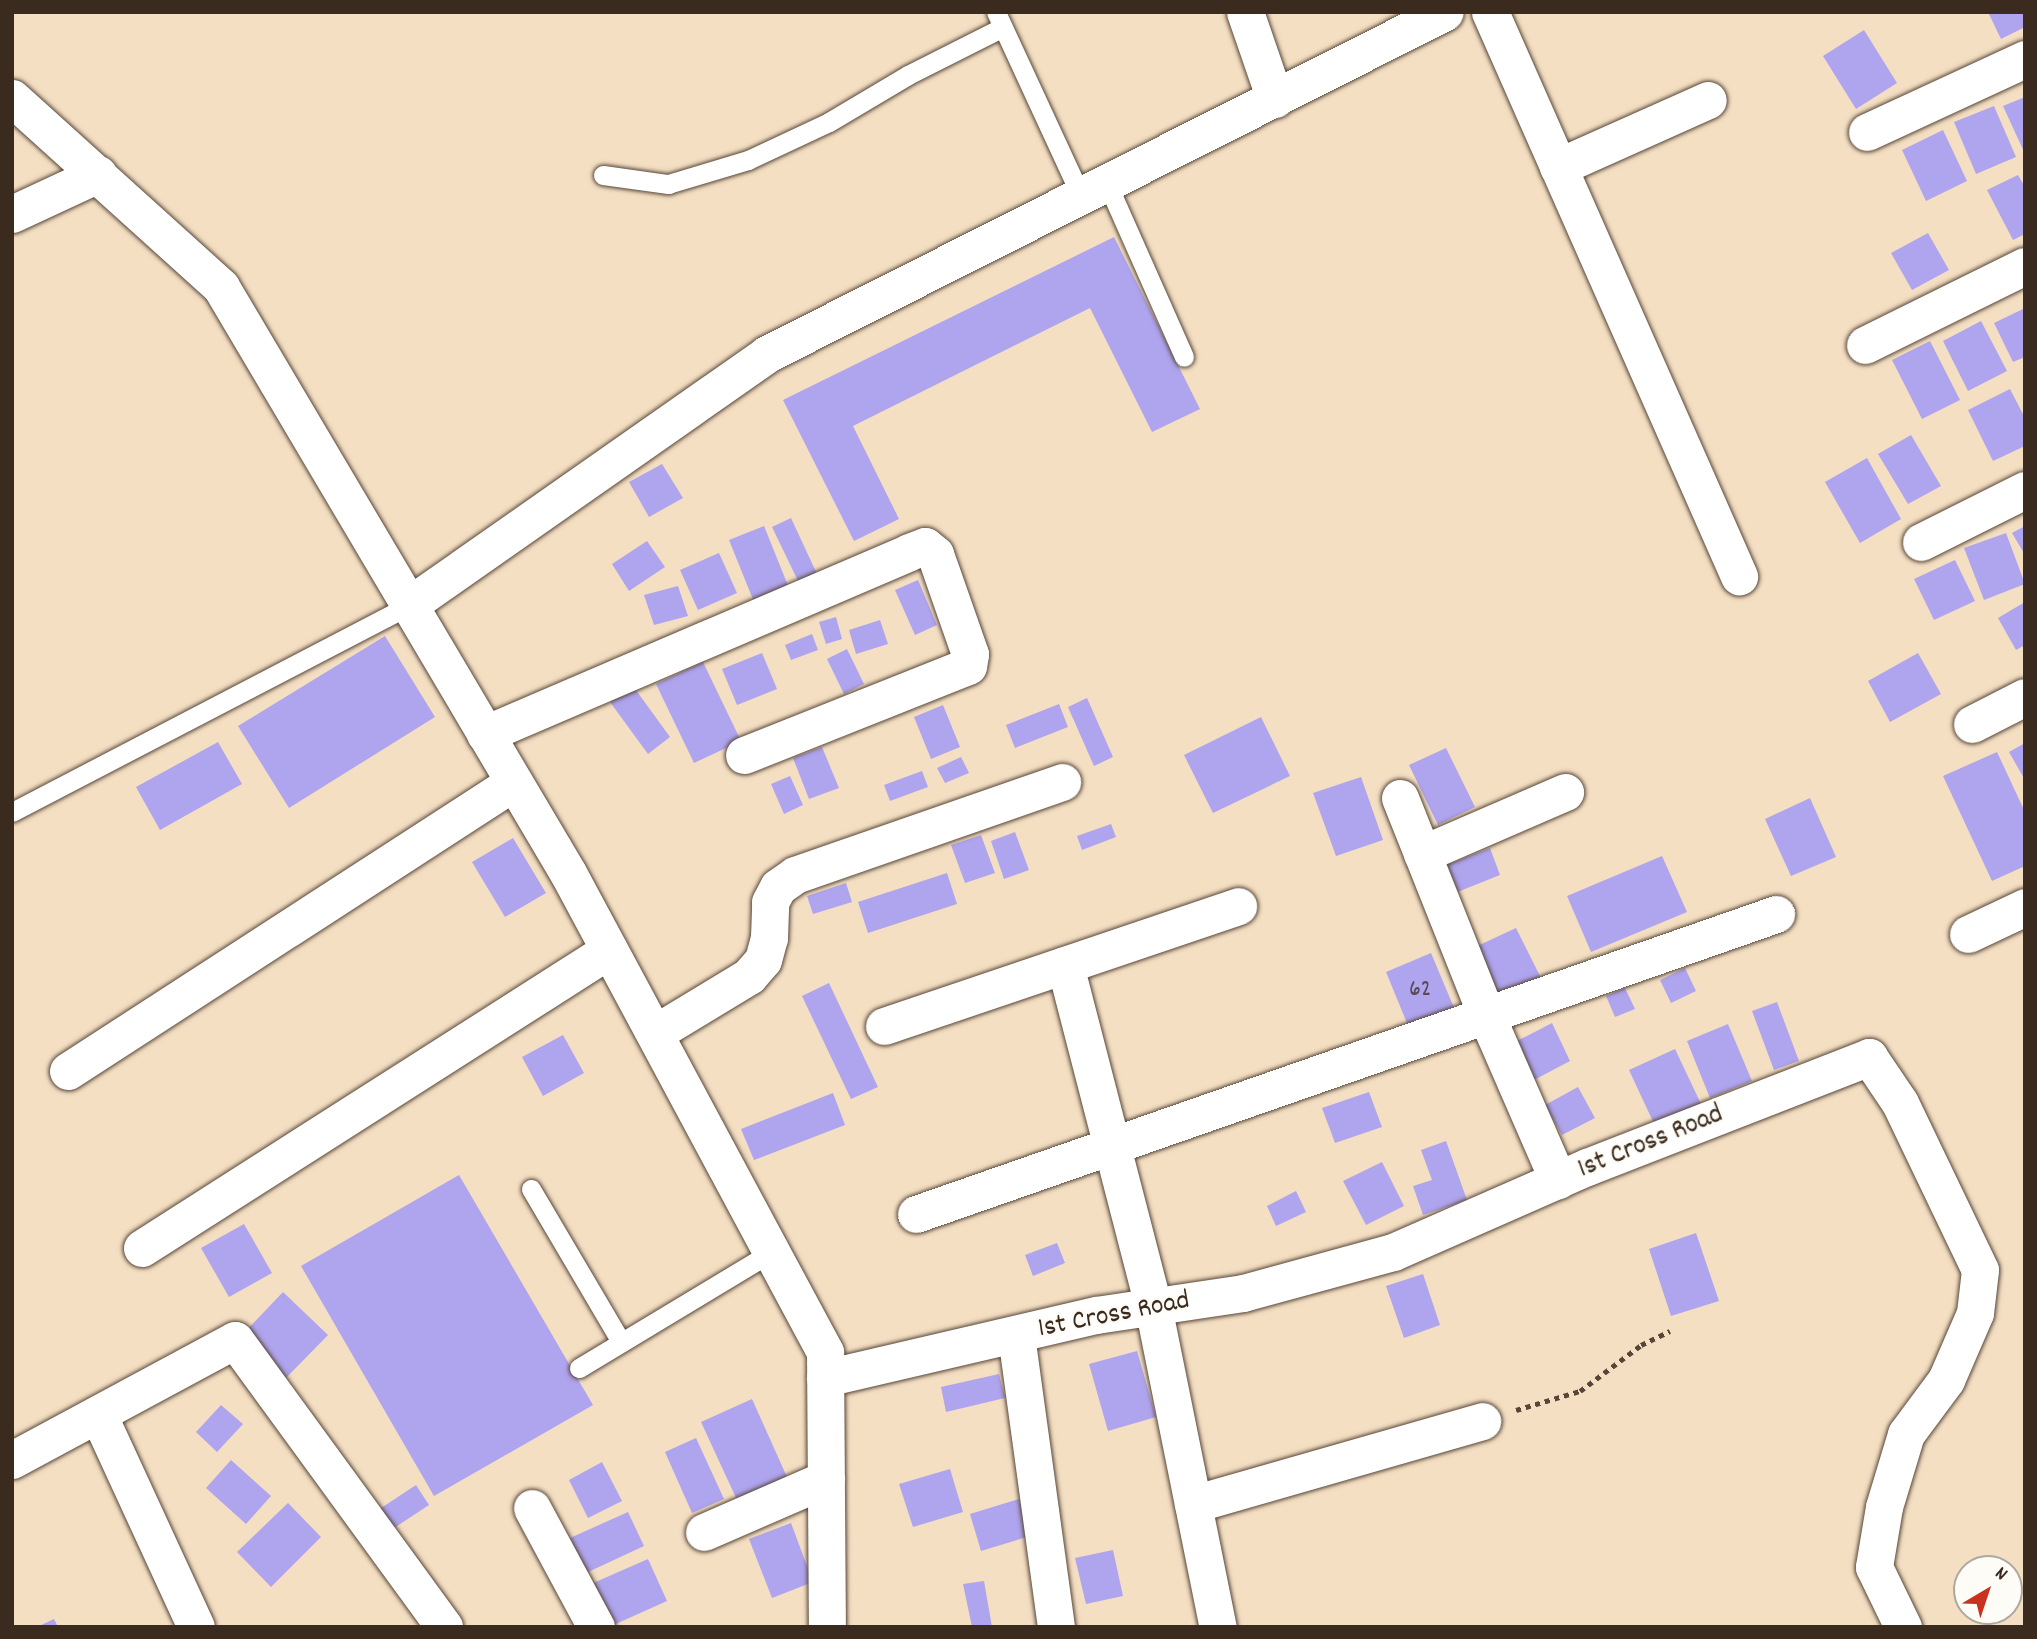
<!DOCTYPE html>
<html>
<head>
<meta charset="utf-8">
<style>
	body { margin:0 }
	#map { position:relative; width:2037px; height:1639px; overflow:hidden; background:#f4dfc3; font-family:Dekko,sans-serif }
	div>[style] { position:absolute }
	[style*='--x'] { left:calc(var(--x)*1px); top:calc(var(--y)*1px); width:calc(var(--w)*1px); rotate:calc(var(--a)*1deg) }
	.building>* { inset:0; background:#afa4ee }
	.path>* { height:4.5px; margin-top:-2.25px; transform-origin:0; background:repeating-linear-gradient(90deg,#574537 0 5px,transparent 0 10px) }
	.roads { filter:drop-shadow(0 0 2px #574537) drop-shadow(0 0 2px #574537) }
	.service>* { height:19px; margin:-9.5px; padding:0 9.5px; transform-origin:9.5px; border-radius:9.5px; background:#fff }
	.minor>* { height:37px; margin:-18.5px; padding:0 18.5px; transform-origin:18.5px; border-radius:18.5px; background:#fff }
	span { translate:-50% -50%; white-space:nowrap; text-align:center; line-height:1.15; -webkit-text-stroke:5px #fdfcf7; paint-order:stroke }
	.number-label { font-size:24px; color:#584852 }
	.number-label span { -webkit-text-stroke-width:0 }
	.street-label { font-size:28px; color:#3b2a1e }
	.frame { position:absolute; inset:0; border:14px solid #3b2a1e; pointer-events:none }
	.north { position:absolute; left:1953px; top:1555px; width:70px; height:70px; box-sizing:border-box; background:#fdfcf7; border:2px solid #afa8a0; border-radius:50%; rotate:39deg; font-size:19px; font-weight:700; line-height:28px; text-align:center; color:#3b2a1e }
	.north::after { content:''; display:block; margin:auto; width:24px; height:32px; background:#c8321e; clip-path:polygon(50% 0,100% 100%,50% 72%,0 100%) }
</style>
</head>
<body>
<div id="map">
	<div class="building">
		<i style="clip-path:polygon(1988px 12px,2025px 12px,2025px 27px,2001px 39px)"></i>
		<i style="clip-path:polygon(1864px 30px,1897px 83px,1856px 109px,1823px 56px)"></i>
		<i style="clip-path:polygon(2025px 97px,2025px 154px,2003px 106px)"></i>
		<i style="clip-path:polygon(1994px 106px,2016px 157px,1976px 174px,1954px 122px)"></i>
		<i style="clip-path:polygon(1943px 130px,1967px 181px,1926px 201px,1902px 150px)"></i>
		<i style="clip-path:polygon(2018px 175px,2025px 187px,2025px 234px,2013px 240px,1987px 190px)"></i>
		<i style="clip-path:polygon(1928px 233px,1949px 270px,1912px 290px,1891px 253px)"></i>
		<i style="clip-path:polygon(1114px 237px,1200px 409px,1152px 432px,1090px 308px,853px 426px,899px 519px,854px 541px,783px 400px)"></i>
		<i style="clip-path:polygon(2025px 308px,2025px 357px,2013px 362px,1994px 323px)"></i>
		<i style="clip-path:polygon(1981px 321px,2007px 371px,1968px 391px,1943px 341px)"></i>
		<i style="clip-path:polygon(1930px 341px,1960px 400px,1922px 419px,1892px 360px)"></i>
		<i style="clip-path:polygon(2010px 389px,2025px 418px,2025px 446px,1993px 461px,1968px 410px)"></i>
		<i style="clip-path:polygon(1911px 435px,1941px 486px,1908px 504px,1878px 454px)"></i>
		<i style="clip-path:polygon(1867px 458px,1901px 519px,1860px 543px,1825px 482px)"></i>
		<i style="clip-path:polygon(662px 464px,683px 498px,649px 517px,629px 482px)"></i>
		<i style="clip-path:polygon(791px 518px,817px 574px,799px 583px,772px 527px)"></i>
		<i style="clip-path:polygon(764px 526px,789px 588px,754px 602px,729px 540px)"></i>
		<i style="clip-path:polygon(2025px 526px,2025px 555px,2012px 533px)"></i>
		<i style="clip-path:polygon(2006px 533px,2025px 584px,1984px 600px,1964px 548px)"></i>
		<i style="clip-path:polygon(647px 541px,665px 567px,629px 591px,612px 564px)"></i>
		<i style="clip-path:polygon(719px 553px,737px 593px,698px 610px,680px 570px)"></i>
		<i style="clip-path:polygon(1955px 560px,1975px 601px,1934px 620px,1914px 579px)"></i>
		<i style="clip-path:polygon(918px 580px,937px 625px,915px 635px,895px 590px)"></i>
		<i style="clip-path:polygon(678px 586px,688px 616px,654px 625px,644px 595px)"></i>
		<i style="clip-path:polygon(2025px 602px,2025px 645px,2016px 650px,1998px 618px)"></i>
		<i style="clip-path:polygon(836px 617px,842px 639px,826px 644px,819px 622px)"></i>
		<i style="clip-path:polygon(880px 620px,888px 644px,856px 654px,849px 630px)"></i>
		<i style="clip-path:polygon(812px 634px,818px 650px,791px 660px,785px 645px)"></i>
		<i style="clip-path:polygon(385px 636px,435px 717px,289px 808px,238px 726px)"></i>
		<i style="clip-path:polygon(847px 649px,864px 684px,844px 694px,827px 659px)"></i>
		<i style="clip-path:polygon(762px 653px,777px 689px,737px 705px,722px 669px)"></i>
		<i style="clip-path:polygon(1918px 653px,1941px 694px,1890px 722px,1868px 681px)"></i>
		<i style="clip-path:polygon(703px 662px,741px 741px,694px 763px,656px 684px)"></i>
		<i style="clip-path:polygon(633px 686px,670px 737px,648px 754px,610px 702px)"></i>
		<i style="clip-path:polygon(1087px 698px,1113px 757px,1094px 766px,1068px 707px)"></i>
		<i style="clip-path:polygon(1059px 704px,1068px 727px,1015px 748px,1006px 725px)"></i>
		<i style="clip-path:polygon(943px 705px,960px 747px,931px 759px,914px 717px)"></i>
		<i style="clip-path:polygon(1261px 717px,1290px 776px,1213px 813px,1184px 755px)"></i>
		<i style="clip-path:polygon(218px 742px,242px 784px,160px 830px,136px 787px)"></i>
		<i style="clip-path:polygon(2025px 743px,2025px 780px,2009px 752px)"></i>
		<i style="clip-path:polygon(822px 747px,839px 788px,809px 799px,793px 758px)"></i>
		<i style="clip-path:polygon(1446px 748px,1475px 807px,1438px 825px,1409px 765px)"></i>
		<i style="clip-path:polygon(1997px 752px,2025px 812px,2025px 866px,1992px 881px,1943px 776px)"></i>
		<i style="clip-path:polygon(961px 757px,969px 773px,945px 783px,937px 768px)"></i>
		<i style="clip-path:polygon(922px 771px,928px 787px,890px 801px,884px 785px)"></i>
		<i style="clip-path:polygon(790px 776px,803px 805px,784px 814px,771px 784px)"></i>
		<i style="clip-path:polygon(1361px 777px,1383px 840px,1336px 856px,1313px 793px)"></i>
		<i style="clip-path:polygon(1810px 798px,1836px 857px,1791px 876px,1765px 819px)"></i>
		<i style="clip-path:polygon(1111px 824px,1116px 837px,1082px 850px,1077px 836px)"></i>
		<i style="clip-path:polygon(1015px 832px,1029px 870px,1004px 879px,991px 841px)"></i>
		<i style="clip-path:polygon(981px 835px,995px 873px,965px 883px,951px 845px)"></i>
		<i style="clip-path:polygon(513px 838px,546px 893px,505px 917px,472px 862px)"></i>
		<i style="clip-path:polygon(1490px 848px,1500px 875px,1450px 895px,1439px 868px)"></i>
		<i style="clip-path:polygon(1662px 856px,1687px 912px,1591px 952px,1567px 896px)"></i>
		<i style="clip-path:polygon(947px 873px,957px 904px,868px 933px,858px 902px)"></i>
		<i style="clip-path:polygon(846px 883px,852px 902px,813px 914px,807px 896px)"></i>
		<i style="clip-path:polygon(1516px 928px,1541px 978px,1499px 999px,1473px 948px)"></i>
		<i style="clip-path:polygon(1431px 953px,1455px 1010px,1409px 1028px,1386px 972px)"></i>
		<i style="clip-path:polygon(1685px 968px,1696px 991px,1671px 1003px,1660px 980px)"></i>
		<i style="clip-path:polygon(829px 983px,878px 1087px,851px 1099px,802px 996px)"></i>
		<i style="clip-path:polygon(1625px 988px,1635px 1009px,1615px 1017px,1606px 996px)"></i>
		<i style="clip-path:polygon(1777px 1002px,1799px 1061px,1774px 1070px,1752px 1011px)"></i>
		<i style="clip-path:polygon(1552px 1023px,1570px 1061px,1534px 1080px,1515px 1042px)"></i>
		<i style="clip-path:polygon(1728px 1024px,1752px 1081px,1710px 1098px,1687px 1041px)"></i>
		<i style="clip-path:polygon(563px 1035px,584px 1073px,543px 1096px,522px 1057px)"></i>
		<i style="clip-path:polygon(1675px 1049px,1702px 1106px,1656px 1128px,1629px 1070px)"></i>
		<i style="clip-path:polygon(1578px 1087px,1595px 1118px,1562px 1135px,1545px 1105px)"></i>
		<i style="clip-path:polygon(1369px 1092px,1382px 1127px,1335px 1143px,1322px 1108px)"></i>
		<i style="clip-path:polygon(833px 1093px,845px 1125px,754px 1160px,741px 1129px)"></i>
		<i style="clip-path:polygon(1446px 1141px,1467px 1200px,1423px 1215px,1413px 1186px,1432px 1180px,1421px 1150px)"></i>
		<i style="clip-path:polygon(1382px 1162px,1404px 1206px,1366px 1225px,1343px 1181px)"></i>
		<i style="clip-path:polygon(459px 1175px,593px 1405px,434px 1496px,301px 1266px)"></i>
		<i style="clip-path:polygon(1296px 1191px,1306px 1212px,1276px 1226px,1267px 1206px)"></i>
		<i style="clip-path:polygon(244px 1224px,272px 1273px,229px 1297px,201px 1248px)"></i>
		<i style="clip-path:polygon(1696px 1233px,1719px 1301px,1671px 1316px,1649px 1249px)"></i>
		<i style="clip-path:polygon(1057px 1243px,1065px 1263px,1033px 1276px,1025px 1255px)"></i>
		<i style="clip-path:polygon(1423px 1274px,1440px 1325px,1404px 1338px,1386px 1286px)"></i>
		<i style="clip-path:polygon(283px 1292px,328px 1335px,285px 1379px,241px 1336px)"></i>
		<i style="clip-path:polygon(1137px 1351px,1156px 1417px,1108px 1431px,1089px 1364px)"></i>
		<i style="clip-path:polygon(999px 1374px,1005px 1398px,946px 1412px,941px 1387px)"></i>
		<i style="clip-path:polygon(752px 1399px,787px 1477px,737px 1500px,701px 1422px)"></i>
		<i style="clip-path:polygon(221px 1405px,243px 1424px,217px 1452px,196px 1432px)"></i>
		<i style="clip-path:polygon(696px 1438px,724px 1499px,692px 1513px,665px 1452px)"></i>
		<i style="clip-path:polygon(231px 1460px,271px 1496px,246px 1524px,206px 1488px)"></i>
		<i style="clip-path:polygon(602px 1462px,622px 1501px,588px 1518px,569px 1480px)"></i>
		<i style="clip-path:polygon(950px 1469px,963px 1512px,913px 1527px,899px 1484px)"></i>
		<i style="clip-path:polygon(416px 1485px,429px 1505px,385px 1534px,372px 1514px)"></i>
		<i style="clip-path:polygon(1019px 1499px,1030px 1536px,981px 1551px,970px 1514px)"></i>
		<i style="clip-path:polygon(288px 1503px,321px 1537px,271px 1587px,237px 1552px)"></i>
		<i style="clip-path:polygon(628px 1512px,644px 1546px,586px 1573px,570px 1538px)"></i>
		<i style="clip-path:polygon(791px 1523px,813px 1582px,772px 1598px,749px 1539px)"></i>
		<i style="clip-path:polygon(1113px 1550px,1123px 1596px,1086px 1604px,1075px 1558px)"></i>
		<i style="clip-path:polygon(648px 1559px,667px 1601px,609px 1627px,591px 1584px)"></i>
		<i style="clip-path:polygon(984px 1581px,992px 1627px,972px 1627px,963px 1584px)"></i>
		<i style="clip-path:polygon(54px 1619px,58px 1627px,37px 1627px)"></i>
	</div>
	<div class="path">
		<i style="--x:1516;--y:1410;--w:67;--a:-16.5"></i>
		<i style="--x:1580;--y:1391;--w:76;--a:-37"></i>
		<i style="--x:1641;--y:1345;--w:32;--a:-26"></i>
	</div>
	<div class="roads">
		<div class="service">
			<i style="--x:996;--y:12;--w:203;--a:65.2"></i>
			<i style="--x:603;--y:175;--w:66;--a:7.9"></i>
			<i style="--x:668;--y:184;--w:84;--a:-16.7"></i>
			<i style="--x:748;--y:160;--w:89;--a:-25.1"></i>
			<i style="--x:829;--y:122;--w:92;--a:-30.7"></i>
			<i style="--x:908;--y:75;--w:106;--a:-26.8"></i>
			<i style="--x:1107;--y:183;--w:190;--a:66.1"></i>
			<i style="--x:12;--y:812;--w:448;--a:-27.5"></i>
			<i style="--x:531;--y:1189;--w:178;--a:59.5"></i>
			<i style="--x:579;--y:1368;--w:224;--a:-31.1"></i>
		</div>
		<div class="minor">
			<i style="--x:1245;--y:12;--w:92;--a:71"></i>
			<i style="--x:1490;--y:12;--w:617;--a:66.18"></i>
			<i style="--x:12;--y:98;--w:282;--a:42.1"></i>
			<i style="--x:221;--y:287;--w:681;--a:59.37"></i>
			<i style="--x:568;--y:873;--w:544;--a:61.78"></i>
			<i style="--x:825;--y:1352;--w:275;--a:89.6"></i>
			<i style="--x:1867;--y:132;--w:174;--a:-24.8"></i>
			<i style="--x:1558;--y:167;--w:164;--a:-24.1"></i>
			<i style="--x:12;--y:214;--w:95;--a:-24.9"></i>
			<i style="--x:1865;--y:345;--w:178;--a:-26.3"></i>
			<i style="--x:1921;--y:542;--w:116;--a:-26.6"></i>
			<i style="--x:409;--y:605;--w:437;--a:-35"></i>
			<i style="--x:767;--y:354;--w:759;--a:-26.77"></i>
			<i style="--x:1972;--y:724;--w:59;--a:-27"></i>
			<i style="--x:485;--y:734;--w:461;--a:-23.2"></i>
			<i style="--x:909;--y:552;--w:17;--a:-21"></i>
			<i style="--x:925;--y:546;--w:13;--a:39"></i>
			<i style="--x:935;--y:554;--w:106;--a:70.7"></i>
			<i style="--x:970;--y:654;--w:12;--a:99"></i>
			<i style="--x:968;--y:666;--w:241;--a:158.3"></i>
			<i style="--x:1400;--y:798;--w:236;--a:68.3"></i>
			<i style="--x:1487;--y:1017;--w:178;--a:66.5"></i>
			<i style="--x:1422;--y:854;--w:156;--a:-23.4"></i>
			<i style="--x:1968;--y:934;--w:63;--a:-25.3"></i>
			<i style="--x:1065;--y:965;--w:352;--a:75.5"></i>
			<i style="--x:1153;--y:1306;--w:328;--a:78.6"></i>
			<i style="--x:884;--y:1026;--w:374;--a:-18.7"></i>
			<i style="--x:655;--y:1033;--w:110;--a:-31.2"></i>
			<i style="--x:749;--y:976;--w:21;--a:-49"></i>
			<i style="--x:763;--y:960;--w:23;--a:-75"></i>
			<i style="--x:769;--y:938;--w:36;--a:-88"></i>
			<i style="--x:770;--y:902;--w:17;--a:-62"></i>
			<i style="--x:778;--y:887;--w:21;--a:-35"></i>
			<i style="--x:795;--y:875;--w:283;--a:-19.2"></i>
			<i style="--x:68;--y:1071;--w:531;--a:-32.94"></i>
			<i style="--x:916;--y:1214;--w:911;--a:-19.23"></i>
			<i style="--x:142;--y:1248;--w:554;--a:-32.54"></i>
			<i style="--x:1016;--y:1335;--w:295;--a:82.2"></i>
			<i style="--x:825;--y:1378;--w:278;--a:-13.1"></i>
			<i style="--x:1096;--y:1315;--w:149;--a:-8.5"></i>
			<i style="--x:1243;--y:1293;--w:156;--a:-15.3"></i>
			<i style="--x:1393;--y:1252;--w:212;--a:-23.7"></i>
			<i style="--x:1587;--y:1167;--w:303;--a:-21.3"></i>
			<i style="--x:1869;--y:1057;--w:55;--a:56"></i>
			<i style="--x:1900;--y:1103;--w:185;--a:64.4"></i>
			<i style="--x:1980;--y:1270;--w:43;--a:96.6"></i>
			<i style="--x:1975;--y:1313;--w:73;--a:113.4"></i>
			<i style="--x:1946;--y:1380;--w:67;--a:126.5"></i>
			<i style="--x:1906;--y:1434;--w:76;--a:106.8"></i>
			<i style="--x:1884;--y:1507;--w:61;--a:99.5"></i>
			<i style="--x:1874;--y:1567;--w:67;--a:64.2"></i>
			<i style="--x:98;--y:1414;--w:234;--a:65.3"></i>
			<i style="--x:12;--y:1460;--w:253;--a:-28.3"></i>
			<i style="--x:235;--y:1340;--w:355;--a:53.9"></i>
			<i style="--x:1193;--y:1504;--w:301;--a:-16"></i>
			<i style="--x:532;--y:1508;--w:135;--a:61.7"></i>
			<i style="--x:704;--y:1532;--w:133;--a:-23.5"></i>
		</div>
	</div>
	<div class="number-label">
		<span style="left:1420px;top:991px">62</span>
	</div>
	<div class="street-label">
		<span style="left:1651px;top:1143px;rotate:-22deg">1st Cross Road</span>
		<span style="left:1114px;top:1316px;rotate:-11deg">1st Cross Road</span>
	</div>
	<div class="frame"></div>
	<div class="north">N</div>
</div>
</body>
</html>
